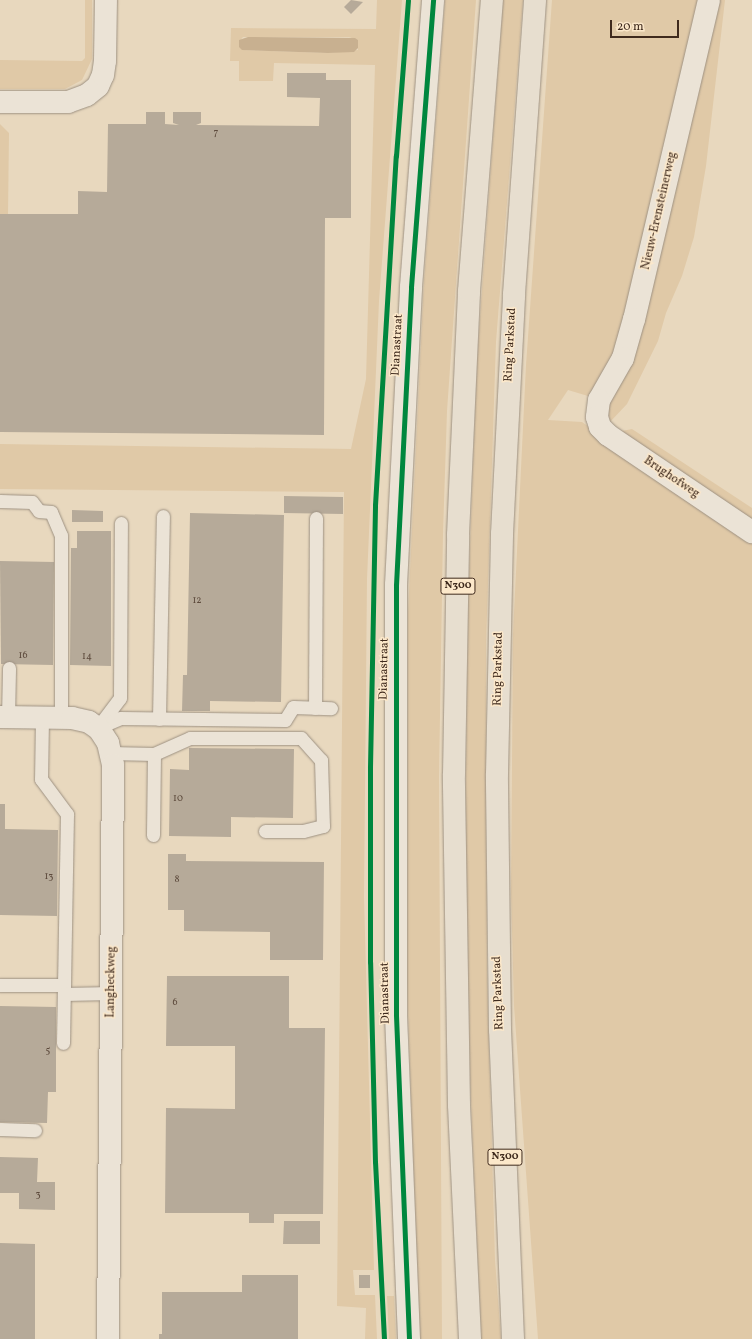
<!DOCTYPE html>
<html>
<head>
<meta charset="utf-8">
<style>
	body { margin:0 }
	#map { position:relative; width:752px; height:1339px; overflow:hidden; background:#e8d8be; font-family:Vollkorn,serif }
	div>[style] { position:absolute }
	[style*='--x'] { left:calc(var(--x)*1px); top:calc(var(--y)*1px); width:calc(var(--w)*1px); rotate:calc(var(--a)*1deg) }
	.green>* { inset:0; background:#e0c9a7 }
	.water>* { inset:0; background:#c8b090 }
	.building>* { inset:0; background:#b6aa99 }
	.roads { filter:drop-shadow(0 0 1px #9d9182) drop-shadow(0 0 1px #9d9182) }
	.service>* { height:13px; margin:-6.5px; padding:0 6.5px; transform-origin:6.5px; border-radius:6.5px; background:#ebe3d6 }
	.minor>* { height:22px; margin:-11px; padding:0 11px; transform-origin:11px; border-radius:11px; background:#ebe3d6 }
	.trunk>* { height:22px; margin:-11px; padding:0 11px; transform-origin:11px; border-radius:11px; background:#e7decf }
	.cycleway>* { height:5px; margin:-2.5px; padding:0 2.5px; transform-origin:2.5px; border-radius:2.5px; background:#00873e }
	span { translate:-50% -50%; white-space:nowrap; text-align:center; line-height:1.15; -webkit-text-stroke:3px #fce8ca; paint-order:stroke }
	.number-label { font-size:10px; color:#5d4a3c }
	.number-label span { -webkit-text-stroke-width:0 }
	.shield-label span { padding:1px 3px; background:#fce8ca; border:1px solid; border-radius:3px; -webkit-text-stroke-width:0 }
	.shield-label { font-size:11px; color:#3f2a1d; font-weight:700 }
	.street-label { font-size:12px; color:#3f2a1d }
	.scale { position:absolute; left:610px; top:20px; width:69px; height:18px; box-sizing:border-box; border:2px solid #3f2a1d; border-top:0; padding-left:5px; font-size:12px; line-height:14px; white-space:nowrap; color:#3f2a1d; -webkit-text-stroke:3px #fce8ca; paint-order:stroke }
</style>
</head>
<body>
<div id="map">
	<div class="green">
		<i style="clip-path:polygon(85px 0,92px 0,92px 59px,82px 80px,65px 89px,0 89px,0 60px,82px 61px,85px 58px)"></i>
		<i style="clip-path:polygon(evenodd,377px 0,402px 0,379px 301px,367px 579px,364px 897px,374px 1270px,353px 1270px,355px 1295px,375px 1295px,377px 1339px,365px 1339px,366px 1308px,337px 1306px,344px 492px,0 489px,0 444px,351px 449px,366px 379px,375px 65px,274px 63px,273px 81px,239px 81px,239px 61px,230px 61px,231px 28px,376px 29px,377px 0,243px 37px,349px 37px,358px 40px,358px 50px,328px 53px,243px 50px,239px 42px,243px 37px)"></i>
		<i style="clip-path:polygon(445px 0,476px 0,447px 411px,443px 534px,439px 777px,442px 1339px,419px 1339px,407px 979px,408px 612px,424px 280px)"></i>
		<i style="clip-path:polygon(503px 0,523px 0,496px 342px,486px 643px,487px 970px,495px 1260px,501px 1339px,481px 1339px,470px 1077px,465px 850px,468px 600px,477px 359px)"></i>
		<i style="clip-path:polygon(552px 0,702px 0,632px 296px,608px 371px,588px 396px,568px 390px,548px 420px,582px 422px,752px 542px,752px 1339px,538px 1339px,514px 1006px,511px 892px,513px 634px,526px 365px)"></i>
		<i style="clip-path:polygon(715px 0,725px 0,706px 166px,694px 237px,682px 276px,666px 313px,658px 341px,627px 404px,610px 422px,608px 408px)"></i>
		<i style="clip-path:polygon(0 124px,9px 133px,8px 214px,0 214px)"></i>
		<i style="clip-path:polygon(632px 429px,752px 508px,752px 524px,617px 432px)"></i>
		<i style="clip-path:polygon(387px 1296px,394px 1296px,396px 1339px,389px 1339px)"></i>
	</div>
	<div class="water">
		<i style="clip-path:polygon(248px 37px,355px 38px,358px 40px,358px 48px,354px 52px,328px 53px,242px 50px,239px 47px,239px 40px)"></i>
	</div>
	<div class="building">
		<i style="clip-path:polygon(351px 0,363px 2px,351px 14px,344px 7px)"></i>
		<i style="clip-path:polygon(287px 73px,326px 73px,326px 80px,351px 80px,351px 218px,325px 218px,324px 435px,0 432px,0 214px,78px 214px,78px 191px,107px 192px,108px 124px,146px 124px,146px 112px,165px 112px,165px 124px,179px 125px,173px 123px,173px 112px,201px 112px,201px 123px,196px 125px,319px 126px,320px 98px,287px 97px)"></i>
		<i style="clip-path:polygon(284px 496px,343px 497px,343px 514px,284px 513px)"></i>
		<i style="clip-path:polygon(72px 510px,103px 511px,103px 522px,72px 522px)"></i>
		<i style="clip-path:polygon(190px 513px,284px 515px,281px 702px,210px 701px,210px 711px,182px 711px,183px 675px,187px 675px)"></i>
		<i style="clip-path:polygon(77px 531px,111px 531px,111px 666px,70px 665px,71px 548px,77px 548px)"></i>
		<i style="clip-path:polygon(0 561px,54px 562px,53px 665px,1px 664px)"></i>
		<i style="clip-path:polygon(189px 748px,294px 749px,293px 818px,231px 817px,231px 837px,169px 836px,170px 769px,189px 770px)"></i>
		<i style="clip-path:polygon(0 804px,5px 804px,5px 829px,58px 830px,57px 916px,0 915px)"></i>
		<i style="clip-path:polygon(168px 854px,186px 854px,186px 861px,324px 862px,323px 960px,270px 960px,270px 932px,184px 931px,184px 910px,168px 910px)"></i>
		<i style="clip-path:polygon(167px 976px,289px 976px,289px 1028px,325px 1028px,323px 1214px,274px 1214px,274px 1223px,249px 1223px,249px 1213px,165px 1213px,166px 1108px,235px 1109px,235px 1046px,166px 1046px)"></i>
		<i style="clip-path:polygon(0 1006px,56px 1007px,56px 1092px,48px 1092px,47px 1123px,0 1122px)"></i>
		<i style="clip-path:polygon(0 1157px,38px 1158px,37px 1182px,55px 1182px,55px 1210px,19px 1209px,19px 1193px,0 1193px)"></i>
		<i style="clip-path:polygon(284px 1221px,320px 1221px,320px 1244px,283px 1244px)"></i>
		<i style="clip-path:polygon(0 1243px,35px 1244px,35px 1339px,0 1339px)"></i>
		<i style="clip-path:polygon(242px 1275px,298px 1275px,298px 1339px,159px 1339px,159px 1334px,162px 1334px,162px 1292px,242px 1292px)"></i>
		<i style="clip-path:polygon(359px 1275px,370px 1275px,370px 1288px,359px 1288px)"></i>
	</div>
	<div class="roads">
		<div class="service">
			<i style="--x:0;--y:501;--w:32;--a:2"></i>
			<i style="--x:32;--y:502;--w:11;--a:52"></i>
			<i style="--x:39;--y:511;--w:12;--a:5"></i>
			<i style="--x:51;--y:512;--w:25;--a:67"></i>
			<i style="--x:61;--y:535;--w:183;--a:90"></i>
			<i style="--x:315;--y:708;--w:190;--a:-89.7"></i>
			<i style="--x:8;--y:717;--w:49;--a:-88.8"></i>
			<i style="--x:42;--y:718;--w:61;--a:90.9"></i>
			<i style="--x:41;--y:779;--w:44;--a:53.4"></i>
			<i style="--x:67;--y:814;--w:229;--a:91"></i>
			<i style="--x:159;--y:719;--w:203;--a:-88.9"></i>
			<i style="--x:98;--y:727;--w:36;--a:-53"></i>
			<i style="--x:120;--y:698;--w:175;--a:-89.7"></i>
			<i style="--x:97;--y:728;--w:25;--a:-23"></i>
			<i style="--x:120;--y:718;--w:165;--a:0.7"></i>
			<i style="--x:285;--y:720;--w:15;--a:-58"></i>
			<i style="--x:293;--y:707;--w:38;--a:2"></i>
			<i style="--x:110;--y:753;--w:44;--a:1.3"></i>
			<i style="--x:154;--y:754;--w:39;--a:-24"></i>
			<i style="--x:190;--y:738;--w:111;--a:0"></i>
			<i style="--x:301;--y:738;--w:30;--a:48"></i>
			<i style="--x:321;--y:760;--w:66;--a:88.3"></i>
			<i style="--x:323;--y:826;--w:21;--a:166"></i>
			<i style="--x:303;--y:831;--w:38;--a:180"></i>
			<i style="--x:153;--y:835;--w:81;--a:-89.3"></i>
			<i style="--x:0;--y:985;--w:64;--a:0"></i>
			<i style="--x:64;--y:994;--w:48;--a:-1.2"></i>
			<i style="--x:0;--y:1129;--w:35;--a:2"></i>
		</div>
		<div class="minor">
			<i style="--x:709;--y:0;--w:328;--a:103.2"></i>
			<i style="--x:634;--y:319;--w:41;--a:105.8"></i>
			<i style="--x:623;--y:358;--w:48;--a:119.7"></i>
			<i style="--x:599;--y:400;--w:17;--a:97"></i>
			<i style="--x:597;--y:417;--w:10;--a:73"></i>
			<i style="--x:600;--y:427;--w:11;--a:45"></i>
			<i style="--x:608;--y:435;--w:174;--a:34"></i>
			<i style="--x:0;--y:102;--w:68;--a:0"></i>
			<i style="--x:68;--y:102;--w:20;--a:-20"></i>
			<i style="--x:87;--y:95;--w:14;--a:-39"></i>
			<i style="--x:98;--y:86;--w:12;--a:-66"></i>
			<i style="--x:103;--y:75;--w:14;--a:-82"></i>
			<i style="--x:105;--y:61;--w:61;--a:-89.1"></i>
			<i style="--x:0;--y:717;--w:72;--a:0.8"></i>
			<i style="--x:72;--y:718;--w:17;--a:13"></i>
			<i style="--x:89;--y:722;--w:12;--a:35"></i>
			<i style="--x:99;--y:729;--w:17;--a:57"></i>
			<i style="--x:108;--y:743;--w:23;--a:77"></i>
			<i style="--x:113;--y:765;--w:574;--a:90.5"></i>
			<i style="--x:409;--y:1339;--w:325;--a:-92.3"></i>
			<i style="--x:396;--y:1014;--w:429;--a:-90"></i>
			<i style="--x:396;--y:585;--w:298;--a:-87.1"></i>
			<i style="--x:411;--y:287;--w:288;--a:-85.6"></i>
		</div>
		<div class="trunk">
			<i style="--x:470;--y:1339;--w:234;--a:-92.7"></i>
			<i style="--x:459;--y:1105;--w:331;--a:-90.9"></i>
			<i style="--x:454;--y:774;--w:239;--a:-89"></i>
			<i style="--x:458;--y:535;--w:244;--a:-87.4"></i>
			<i style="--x:469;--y:291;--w:292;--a:-85.5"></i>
			<i style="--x:513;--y:1339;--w:309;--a:-92.4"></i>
			<i style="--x:500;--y:1030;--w:256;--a:-90.7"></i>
			<i style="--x:497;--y:774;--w:240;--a:-88.8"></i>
			<i style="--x:502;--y:534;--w:240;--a:-87.1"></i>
			<i style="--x:514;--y:294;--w:295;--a:-85.9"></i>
		</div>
	</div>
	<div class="cycleway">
		<i style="--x:384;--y:1339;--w:177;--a:-92.9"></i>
		<i style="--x:375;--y:1162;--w:200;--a:-91.4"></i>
		<i style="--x:370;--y:962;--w:195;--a:-90"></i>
		<i style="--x:370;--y:767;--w:262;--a:-88.9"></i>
		<i style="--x:375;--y:505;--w:350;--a:-86.6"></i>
		<i style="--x:396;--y:156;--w:156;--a:-85.6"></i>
		<i style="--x:409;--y:1339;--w:325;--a:-92.3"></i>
		<i style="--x:396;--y:1014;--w:429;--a:-90"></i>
		<i style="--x:396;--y:585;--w:298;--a:-87.1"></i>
		<i style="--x:411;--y:287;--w:288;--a:-85.6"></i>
	</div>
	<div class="number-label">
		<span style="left:216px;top:133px">7</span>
		<span style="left:197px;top:601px">12</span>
		<span style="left:23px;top:656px">16</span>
		<span style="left:87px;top:657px">14</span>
		<span style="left:178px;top:799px">10</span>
		<span style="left:49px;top:877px">13</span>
		<span style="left:177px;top:880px">8</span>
		<span style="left:175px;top:1003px">6</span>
		<span style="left:48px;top:1051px">5</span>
		<span style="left:38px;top:1195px">3</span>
	</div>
	<div class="shield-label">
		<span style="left:458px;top:586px">N300</span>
		<span style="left:505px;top:1157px">N300</span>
	</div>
	<div class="street-label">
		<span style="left:660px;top:211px;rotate:-77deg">Nieuw-Erensteinerweg</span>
		<span style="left:398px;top:345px;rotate:-87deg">Dianastraat</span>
		<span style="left:511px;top:345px;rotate:-87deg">Ring Parkstad</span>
		<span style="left:671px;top:478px;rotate:34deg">Brughofweg</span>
		<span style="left:385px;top:669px;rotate:-89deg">Dianastraat</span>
		<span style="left:499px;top:669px;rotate:-89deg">Ring Parkstad</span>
		<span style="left:112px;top:982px;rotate:-89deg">Langheckweg</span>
		<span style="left:386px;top:993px;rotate:-91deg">Dianastraat</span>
		<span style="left:499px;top:993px;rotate:-92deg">Ring Parkstad</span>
	</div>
	<div class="scale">20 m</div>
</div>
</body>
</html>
